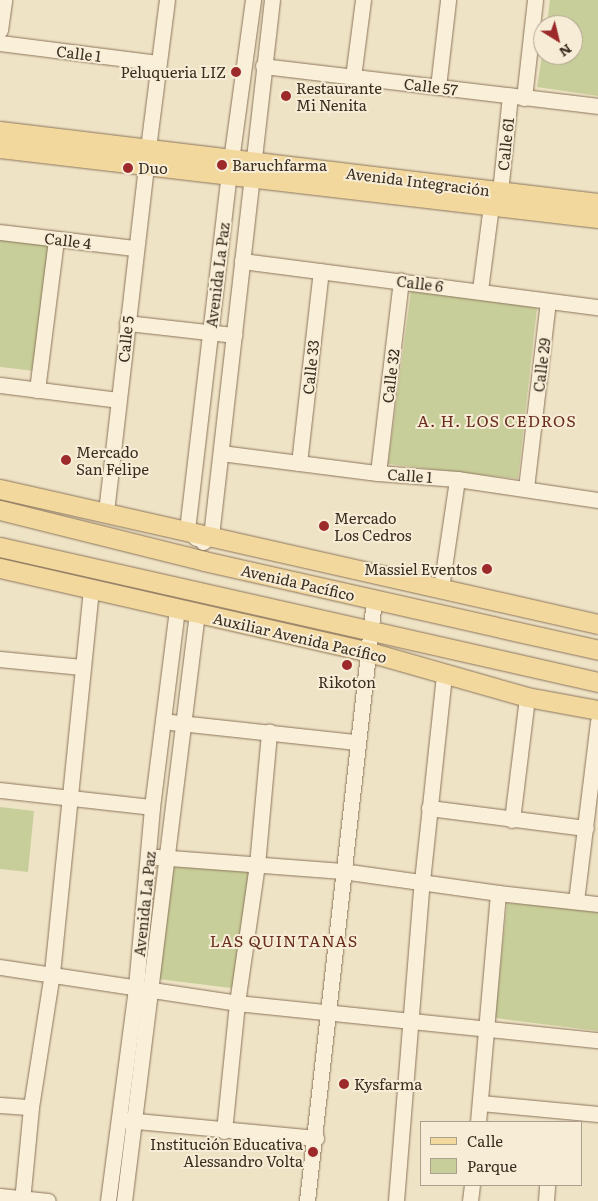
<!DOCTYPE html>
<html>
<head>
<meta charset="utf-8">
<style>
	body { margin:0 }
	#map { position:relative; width:598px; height:1201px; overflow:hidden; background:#efe3c6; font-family:Literata,serif }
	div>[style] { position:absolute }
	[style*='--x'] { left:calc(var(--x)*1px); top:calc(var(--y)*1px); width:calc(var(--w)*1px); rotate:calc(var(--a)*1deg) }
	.green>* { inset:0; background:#c8ce99 }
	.roads { filter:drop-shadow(0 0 1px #8b755b) drop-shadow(0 0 1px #8b755b) }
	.minor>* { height:15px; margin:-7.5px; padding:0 7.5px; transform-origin:7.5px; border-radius:7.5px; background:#faf0da }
	.major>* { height:19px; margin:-9.5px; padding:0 9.5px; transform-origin:9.5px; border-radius:9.5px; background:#f3d89e }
	.dots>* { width:14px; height:14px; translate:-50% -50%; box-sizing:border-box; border:2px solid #f7edd6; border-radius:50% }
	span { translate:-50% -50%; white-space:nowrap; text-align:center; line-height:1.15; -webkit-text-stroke:4px #f7edd6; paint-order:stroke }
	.street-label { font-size:15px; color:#3b2d1f }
	.poi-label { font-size:15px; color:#3b2d1f }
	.right { translate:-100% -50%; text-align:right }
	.left { translate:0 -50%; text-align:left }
	.neighbourhood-label { font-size:16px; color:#692d1e; letter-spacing:1px }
	.legend { position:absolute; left:420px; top:1121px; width:162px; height:65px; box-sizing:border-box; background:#f7edd6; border:1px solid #aca08d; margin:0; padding:6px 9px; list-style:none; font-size:15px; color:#3b2d1f }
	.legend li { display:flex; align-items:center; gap:10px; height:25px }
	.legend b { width:25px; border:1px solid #aca08d }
	.north { position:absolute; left:533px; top:15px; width:50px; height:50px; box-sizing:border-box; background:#f7edd6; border:1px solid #aca08d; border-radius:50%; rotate:144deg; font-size:14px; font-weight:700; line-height:20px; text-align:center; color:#3b2d1f }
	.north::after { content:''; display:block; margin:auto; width:18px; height:22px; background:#9c2a2b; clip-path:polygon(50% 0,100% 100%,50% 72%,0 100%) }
</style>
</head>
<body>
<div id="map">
	<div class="green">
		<i style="clip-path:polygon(550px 0,598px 0,598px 96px,537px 87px,543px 49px,543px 55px,573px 55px,573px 25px,547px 25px)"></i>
		<i style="clip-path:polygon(0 237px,50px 243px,35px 371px,0 367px)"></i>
		<i style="clip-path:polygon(411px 290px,537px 308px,518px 479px,388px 464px)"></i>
		<i style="clip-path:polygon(0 807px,34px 811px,28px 872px,0 869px)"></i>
		<i style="clip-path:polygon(169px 867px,251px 870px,239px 989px,158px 979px)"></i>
		<i style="clip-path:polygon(507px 903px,598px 911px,598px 1031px,495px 1018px)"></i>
	</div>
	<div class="roads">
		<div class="minor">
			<i style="--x:0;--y:30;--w:30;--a:-82"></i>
			<i style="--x:0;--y:43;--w:159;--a:7.2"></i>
			<i style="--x:263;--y:66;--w:337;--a:6.8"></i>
			<i style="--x:353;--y:77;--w:78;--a:-82.6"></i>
			<i style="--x:438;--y:87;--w:88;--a:-83.4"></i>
			<i style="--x:524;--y:98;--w:99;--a:-83.6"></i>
			<i style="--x:148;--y:148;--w:149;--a:-82.7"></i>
			<i style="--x:500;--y:192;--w:97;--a:-84.1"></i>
			<i style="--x:0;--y:232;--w:136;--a:6.8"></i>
			<i style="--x:242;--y:261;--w:359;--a:7.4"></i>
			<i style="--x:480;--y:290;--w:86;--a:-82.6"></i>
			<i style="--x:127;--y:323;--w:108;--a:6.4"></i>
			<i style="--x:0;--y:385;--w:119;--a:7.2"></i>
			<i style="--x:37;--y:390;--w:152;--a:-82.8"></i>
			<i style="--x:221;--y:453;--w:158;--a:7.3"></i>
			<i style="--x:378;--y:473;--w:79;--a:4.3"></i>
			<i style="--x:457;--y:479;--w:143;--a:8.5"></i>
			<i style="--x:299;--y:463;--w:193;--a:-83.5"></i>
			<i style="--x:378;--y:473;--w:194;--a:-83.2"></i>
			<i style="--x:526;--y:488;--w:188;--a:-83.3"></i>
			<i style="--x:106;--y:512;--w:348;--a:-83.4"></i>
			<i style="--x:196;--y:538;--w:12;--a:-138"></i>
			<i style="--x:187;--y:530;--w:357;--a:-83.3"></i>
			<i style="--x:229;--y:175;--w:177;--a:-82.2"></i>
			<i style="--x:203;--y:542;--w:10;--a:-37"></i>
			<i style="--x:211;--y:536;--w:539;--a:-83.51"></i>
			<i style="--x:441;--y:588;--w:110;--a:-81.6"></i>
			<i style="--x:0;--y:659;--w:82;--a:5.6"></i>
			<i style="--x:171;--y:722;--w:186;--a:6.2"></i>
			<i style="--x:0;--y:790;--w:153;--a:6.4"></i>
			<i style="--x:429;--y:808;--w:158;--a:7.3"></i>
			<i style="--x:512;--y:820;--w:124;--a:-83"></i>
			<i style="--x:157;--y:857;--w:186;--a:4.3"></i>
			<i style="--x:342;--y:871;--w:158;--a:8"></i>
			<i style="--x:498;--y:893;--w:101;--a:6.3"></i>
			<i style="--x:576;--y:901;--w:181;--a:-83"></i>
			<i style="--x:0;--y:967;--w:240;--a:8.6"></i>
			<i style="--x:237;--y:1003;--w:363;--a:5.9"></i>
			<i style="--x:480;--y:1103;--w:119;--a:5.3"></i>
			<i style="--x:0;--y:1105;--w:31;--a:4"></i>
			<i style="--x:126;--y:1120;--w:191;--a:5.4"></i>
			<i style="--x:478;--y:1122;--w:230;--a:-85"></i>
			<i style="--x:224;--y:1131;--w:129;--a:-84.2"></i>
			<i style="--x:237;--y:1003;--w:139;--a:-81.8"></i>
			<i style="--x:257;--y:865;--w:134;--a:-84.8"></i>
			<i style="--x:0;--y:1196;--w:48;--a:5.9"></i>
			<i style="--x:22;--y:1201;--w:94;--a:-84.5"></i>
			<i style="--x:31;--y:1107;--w:136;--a:-81.1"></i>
			<i style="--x:52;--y:973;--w:386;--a:-84.2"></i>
			<i style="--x:108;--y:1201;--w:216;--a:-82.5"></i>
			<i style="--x:136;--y:987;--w:181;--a:-84.9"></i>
			<i style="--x:152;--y:807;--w:201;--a:-82.8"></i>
			<i style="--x:124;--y:1201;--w:594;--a:-82.93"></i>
			<i style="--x:307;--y:1201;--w:605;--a:-83.64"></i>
			<i style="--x:396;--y:1201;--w:321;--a:-85.4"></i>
			<i style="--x:422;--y:881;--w:208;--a:-83.9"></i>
			<i style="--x:470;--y:1201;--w:16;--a:-83"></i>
			<i style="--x:546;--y:1201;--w:16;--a:-86"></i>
		</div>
		<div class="major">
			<i style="--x:0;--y:131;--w:602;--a:6.87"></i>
			<i style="--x:0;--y:148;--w:602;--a:6.68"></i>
			<i style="--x:0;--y:489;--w:613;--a:12.72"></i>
			<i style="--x:0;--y:510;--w:210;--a:14"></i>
			<i style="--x:204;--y:561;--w:404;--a:12.7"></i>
			<i style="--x:0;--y:547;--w:613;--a:12.72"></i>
			<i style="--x:0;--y:568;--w:378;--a:12.8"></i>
			<i style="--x:369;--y:652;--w:164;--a:15.9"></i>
			<i style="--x:527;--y:697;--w:72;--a:10.4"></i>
		</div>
	</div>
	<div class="dots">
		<i style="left:236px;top:72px;background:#9c2a2b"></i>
		<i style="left:286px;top:96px;background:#9c2a2b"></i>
		<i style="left:222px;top:165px;background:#9c2a2b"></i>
		<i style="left:128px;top:168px;background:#9c2a2b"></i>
		<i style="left:66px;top:460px;background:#9c2a2b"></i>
		<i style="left:324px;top:526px;background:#9c2a2b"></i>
		<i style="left:487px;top:569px;background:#9c2a2b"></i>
		<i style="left:347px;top:665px;background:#9c2a2b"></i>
		<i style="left:344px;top:1084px;background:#9c2a2b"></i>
		<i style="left:313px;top:1152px;background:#9c2a2b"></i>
	</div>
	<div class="street-label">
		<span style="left:79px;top:53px;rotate:7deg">Calle 1</span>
		<span style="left:431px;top:86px;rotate:7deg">Calle 57</span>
		<span style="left:505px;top:144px;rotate:-84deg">Calle 61</span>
		<span style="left:418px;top:181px;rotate:7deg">Avenida Integración</span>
		<span style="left:68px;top:240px;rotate:7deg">Calle 4</span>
		<span style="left:217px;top:275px;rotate:-83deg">Avenida La Paz</span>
		<span style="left:420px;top:283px;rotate:7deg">Calle 6</span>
		<span style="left:125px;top:339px;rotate:-84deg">Calle 5</span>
		<span style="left:541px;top:365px;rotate:-83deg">Calle 29</span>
		<span style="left:310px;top:367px;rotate:-84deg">Calle 33</span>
		<span style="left:390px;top:376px;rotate:-83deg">Calle 32</span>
		<span style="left:410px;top:475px;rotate:4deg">Calle 1</span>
		<span style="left:298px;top:582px;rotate:13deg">Avenida Pacífico</span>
		<span style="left:300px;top:637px;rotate:13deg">Auxiliar Avenida Pacífico</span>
		<span style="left:144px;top:904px;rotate:-84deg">Avenida La Paz</span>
	</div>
	<div class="poi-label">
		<span class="right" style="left:226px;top:72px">Peluqueria LIZ</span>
		<span class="left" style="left:296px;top:96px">Restaurante<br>Mi Nenita</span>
		<span class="left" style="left:232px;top:165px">Baruchfarma</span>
		<span class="left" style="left:138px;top:168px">Duo</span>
		<span class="left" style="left:76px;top:460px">Mercado<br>San Felipe</span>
		<span class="left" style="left:334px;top:526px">Mercado<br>Los Cedros</span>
		<span class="right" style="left:477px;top:569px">Massiel Eventos</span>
		<span style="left:347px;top:682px">Rikoton</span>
		<span class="left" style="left:354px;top:1084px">Kysfarma</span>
		<span class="right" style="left:303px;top:1152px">Institución Educativa<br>Alessandro Volta</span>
	</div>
	<div class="neighbourhood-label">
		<span style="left:497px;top:420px">A. H. LOS CEDROS</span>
		<span style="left:284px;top:940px">LAS QUINTANAS</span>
	</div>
	<ul class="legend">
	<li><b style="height:6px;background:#f3d89e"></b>Calle</li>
	<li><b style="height:14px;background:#c8ce99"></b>Parque</li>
	</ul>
	<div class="north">N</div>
</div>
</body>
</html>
